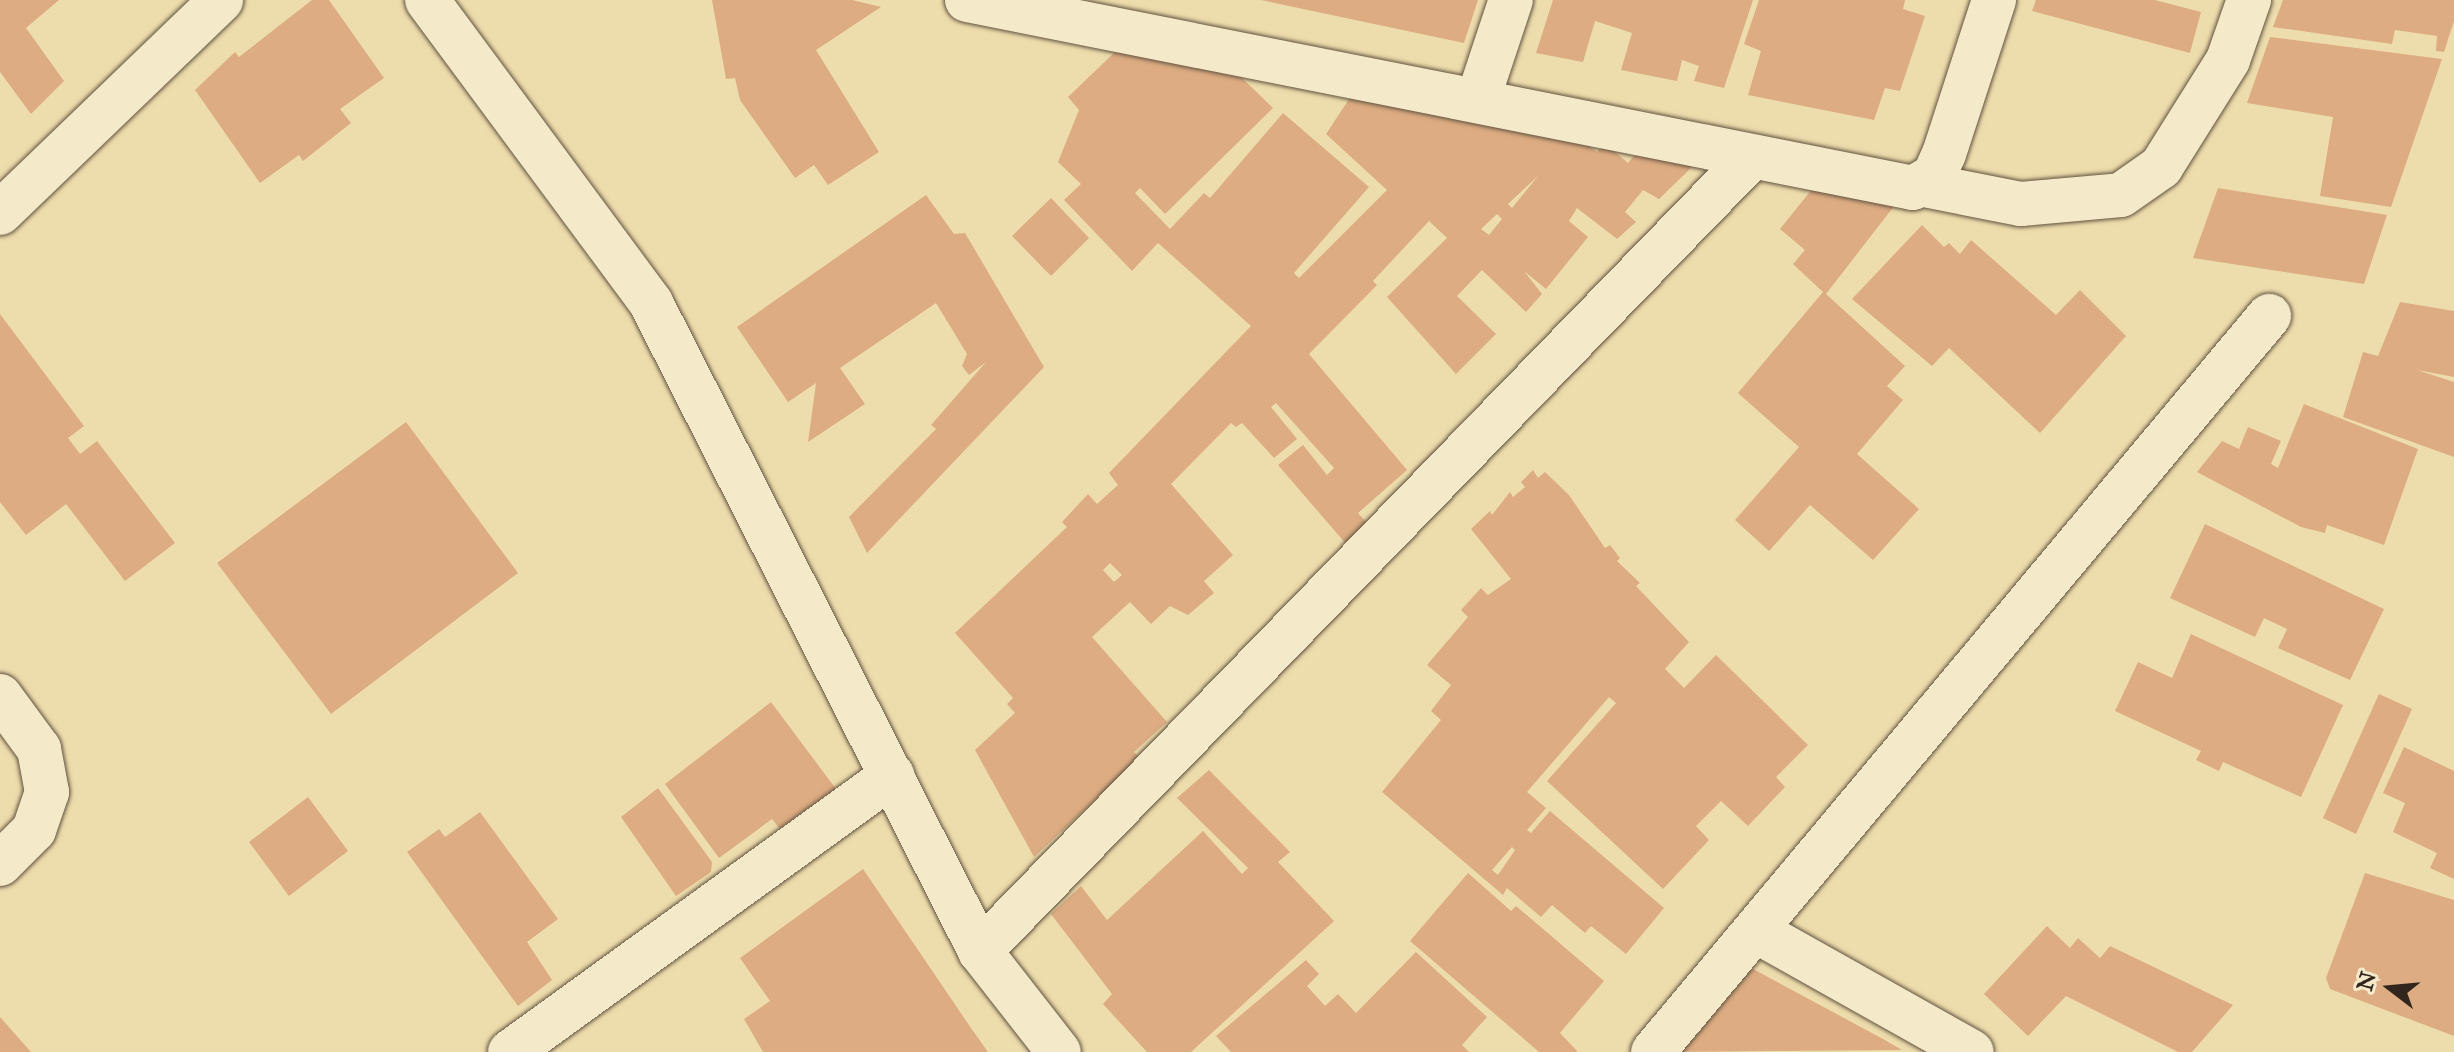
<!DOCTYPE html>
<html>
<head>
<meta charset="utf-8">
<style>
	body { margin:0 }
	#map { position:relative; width:2454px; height:1052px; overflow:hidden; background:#eeddac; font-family:"IM FELL Great Primer",serif }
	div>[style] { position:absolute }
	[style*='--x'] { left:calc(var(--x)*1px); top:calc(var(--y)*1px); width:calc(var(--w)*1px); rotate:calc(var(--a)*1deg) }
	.building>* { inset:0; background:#ddac82 }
	.roads { filter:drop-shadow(0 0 2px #615341) drop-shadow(0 0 2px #615341) }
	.minor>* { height:44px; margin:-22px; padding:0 22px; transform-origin:22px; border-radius:22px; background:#f4e9c9 }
	.tertiary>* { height:44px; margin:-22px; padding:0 22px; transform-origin:22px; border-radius:22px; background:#f4e9c9 }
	span { translate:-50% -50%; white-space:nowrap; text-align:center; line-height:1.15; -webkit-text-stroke:6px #f4e9c9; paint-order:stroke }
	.north { position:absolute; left:2350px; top:948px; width:80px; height:80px; -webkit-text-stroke:6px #f4e9c9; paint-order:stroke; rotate:286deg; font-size:22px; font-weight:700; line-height:32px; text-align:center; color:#32251d }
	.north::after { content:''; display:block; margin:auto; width:28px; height:36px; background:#32251d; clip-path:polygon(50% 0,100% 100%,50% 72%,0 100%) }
</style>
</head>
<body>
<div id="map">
	<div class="building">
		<i style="clip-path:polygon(0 0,59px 0,26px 28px,64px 81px,31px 114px,0 72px)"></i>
		<i style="clip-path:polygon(312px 0,329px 0,384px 78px,340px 109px,351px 123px,303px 161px,299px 155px,260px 183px,195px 90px,235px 52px,239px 57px)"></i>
		<i style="clip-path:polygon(712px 0,852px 0,881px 7px,816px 50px,879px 152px,828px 185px,814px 165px,795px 178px,740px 100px,735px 78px,726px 79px)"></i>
		<i style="clip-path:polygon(1261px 0,1478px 0,1464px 43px)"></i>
		<i style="clip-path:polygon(1553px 0,1753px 0,1724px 88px,1694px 81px,1699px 66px,1682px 60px,1677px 81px,1621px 70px,1632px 33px,1595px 21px,1583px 62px,1536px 53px)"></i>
		<i style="clip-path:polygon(1759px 0,1905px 0,1903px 9px,1925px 16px,1900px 91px,1885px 88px,1874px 120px,1748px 95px,1761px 51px,1744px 44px)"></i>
		<i style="clip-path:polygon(2036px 0,2155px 0,2201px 12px,2190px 53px,2032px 11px)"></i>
		<i style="clip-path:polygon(2283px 0,2454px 0,2454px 21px,2444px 52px,2436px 51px,2437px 36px,2395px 30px,2392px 44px,2273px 27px)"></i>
		<i style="clip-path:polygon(2270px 37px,2442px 59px,2391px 207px,2320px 196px,2333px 117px,2247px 103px)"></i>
		<i style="clip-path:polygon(evenodd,1117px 50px,1239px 75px,1273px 108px,1165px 214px,1140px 188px,1135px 193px,1170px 229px,1204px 193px,1210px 198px,1283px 113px,1369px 187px,1294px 273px,1299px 278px,1387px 190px,1326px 134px,1353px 93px,1578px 138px,1597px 152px,1605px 143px,1628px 163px,1643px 145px,1684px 152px,1691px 168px,1659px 199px,1643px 190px,1625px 212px,1636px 222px,1617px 239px,1577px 208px,1569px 221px,1588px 237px,1546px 289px,1524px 271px,1542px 294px,1526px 312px,1482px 270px,1457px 296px,1496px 334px,1456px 374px,1387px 297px,1447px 238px,1429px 221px,1373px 281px,1377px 285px,1309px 354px,1407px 470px,1358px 513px,1370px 526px,1347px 545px,1278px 465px,1303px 445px,1327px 475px,1334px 468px,1276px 403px,1271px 407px,1297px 439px,1274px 458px,1242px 423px,1236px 427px,1231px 423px,1171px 484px,1233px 555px,1204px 581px,1214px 593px,1188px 615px,1170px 606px,1151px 624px,1130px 602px,1092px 637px,1167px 722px,1134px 752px,1140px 758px,1034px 857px,975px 750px,1015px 713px,1007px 704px,1013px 698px,955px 633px,1067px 527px,1062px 522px,1088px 494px,1097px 504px,1118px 485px,1109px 473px,1251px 326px,1158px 243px,1132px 271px,1064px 200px,1081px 184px,1058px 162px,1079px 110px,1068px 97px,1117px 50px,1538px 176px,1512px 208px,1508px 204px,1538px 176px,1117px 50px,1497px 214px,1502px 219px,1489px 235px,1481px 229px,1497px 214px,1117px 50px,1110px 563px,1122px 575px,1114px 582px,1103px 570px,1110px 563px)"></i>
		<i style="clip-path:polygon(1817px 183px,1898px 201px,1826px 294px,1905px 366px,1887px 386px,1903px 400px,1857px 454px,1919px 509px,1873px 560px,1810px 505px,1769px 551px,1735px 520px,1799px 447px,1738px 393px,1823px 292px,1793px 264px,1805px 250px,1780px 229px)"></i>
		<i style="clip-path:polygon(2218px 188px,2387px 215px,2364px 284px,2193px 258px)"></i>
		<i style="clip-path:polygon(926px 195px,954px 234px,965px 233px,1044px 367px,867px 553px,849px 517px,936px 429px,931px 425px,986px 362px,969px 375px,962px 366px,967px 354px,936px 303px,840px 368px,865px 404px,808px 442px,816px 383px,788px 402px,737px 327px)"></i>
		<i style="clip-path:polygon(1051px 198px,1089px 238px,1051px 276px,1012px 236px)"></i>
		<i style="clip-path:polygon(1922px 225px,1944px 247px,1949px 243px,1960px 254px,1971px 240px,2056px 315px,2080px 290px,2126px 336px,2040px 433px,1949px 348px,1932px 366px,1852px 299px)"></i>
		<i style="clip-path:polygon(2400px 302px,2454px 311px,2454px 377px,2417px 370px,2454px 382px,2454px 457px,2343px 417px,2363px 352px,2378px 356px)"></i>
		<i style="clip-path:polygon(0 314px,84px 426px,68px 438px,80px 454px,97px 441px,175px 543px,125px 581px,66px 504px,26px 535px,0 502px)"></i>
		<i style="clip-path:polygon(2304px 404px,2418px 449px,2384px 545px,2327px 525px,2325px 533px,2301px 527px,2197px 472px,2222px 441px,2239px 449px,2248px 427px,2281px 441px,2271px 464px,2278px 468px)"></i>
		<i style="clip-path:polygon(406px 422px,518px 573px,331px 714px,217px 563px)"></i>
		<i style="clip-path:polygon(evenodd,1533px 470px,1538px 478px,1545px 472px,1569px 495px,1605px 548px,1610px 545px,1620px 558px,1617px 561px,1640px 583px,1636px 586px,1689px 642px,1665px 669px,1684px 688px,1716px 655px,1808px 745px,1776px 777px,1785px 787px,1748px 826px,1721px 801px,1696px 826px,1709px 840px,1663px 889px,1547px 781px,1616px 703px,1609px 697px,1527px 792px,1546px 808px,1527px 830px,1531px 833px,1550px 811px,1664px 908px,1626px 954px,1591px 926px,1585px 933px,1552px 905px,1541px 917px,1507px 888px,1503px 895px,1382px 792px,1441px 720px,1431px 711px,1451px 685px,1427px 665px,1468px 617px,1461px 610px,1481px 588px,1488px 595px,1511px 579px,1471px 529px,1490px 511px,1492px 515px,1510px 492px,1513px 497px,1525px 487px,1521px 482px,1533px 470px,1512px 847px,1515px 850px,1498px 875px,1492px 870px,1512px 847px)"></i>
		<i style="clip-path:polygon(2205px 524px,2384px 609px,2350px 680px,2278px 648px,2287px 629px,2264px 618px,2255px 637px,2170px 598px)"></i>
		<i style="clip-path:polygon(2191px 634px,2343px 705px,2301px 797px,2223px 762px,2219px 771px,2196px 760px,2201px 751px,2115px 711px,2138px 662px,2172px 678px)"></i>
		<i style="clip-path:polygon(2379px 694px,2412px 709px,2356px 834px,2323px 818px)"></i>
		<i style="clip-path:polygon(771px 702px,836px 789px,780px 829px,772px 819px,719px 858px,665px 784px)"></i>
		<i style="clip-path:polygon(2404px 747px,2454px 771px,2454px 879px,2430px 868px,2437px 853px,2393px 832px,2405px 803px,2383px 793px)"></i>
		<i style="clip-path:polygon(1209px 770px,1290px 852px,1278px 862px,1334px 921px,1191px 1052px,1147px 1052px,1103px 1004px,1112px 994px,1051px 914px,1081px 886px,1107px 920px,1203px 831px,1242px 874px,1248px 868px,1177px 798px)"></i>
		<i style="clip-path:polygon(658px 788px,712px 862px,711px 872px,676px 896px,621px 817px)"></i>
		<i style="clip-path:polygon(308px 797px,348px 851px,289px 896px,249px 842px)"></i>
		<i style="clip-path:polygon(480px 812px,558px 919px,527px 942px,552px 980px,518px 1006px,407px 852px,439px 829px,445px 837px)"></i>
		<i style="clip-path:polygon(863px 869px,971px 1028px,988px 1052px,763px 1052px,744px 1019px,770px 1001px,740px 958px)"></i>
		<i style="clip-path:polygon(1468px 873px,1511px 911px,1516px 906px,1604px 981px,1560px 1033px,1578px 1052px,1539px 1052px,1410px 941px)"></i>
		<i style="clip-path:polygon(2365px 873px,2454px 900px,2454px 1036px,2330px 989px,2326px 978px)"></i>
		<i style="clip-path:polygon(2047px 926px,2070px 948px,2078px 938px,2100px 958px,2110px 946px,2233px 1005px,2192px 1052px,2178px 1052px,2066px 996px,2028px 1036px,1984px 994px)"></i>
		<i style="clip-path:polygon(1416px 952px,1487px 1017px,1462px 1045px,1469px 1052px,1231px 1052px,1216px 1036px,1306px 960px,1319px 974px,1307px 986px,1325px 1006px,1338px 994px,1356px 1013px)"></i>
		<i style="clip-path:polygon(1742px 963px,1883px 1039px,1902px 1050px,1659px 1052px)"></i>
		<i style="clip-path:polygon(0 1017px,31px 1052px,0 1052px)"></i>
	</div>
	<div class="roads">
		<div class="minor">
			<i style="--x:967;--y:0;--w:964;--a:11.24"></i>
			<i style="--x:1913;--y:188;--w:24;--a:-30"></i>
			<i style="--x:1934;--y:176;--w:24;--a:-66"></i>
			<i style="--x:1944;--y:154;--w:162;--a:-72"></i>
			<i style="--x:1478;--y:99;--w:104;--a:-71.6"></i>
			<i style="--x:1924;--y:185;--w:99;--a:11.1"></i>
			<i style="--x:2021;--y:204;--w:100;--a:-5.1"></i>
			<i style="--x:2121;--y:195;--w:49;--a:-35"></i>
			<i style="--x:2161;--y:167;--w:126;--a:-57.9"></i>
			<i style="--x:2228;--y:60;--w:64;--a:-70.7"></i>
			<i style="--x:0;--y:213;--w:307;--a:-43.9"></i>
			<i style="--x:0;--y:696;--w:66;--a:53.7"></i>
			<i style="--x:39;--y:749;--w:44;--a:79.5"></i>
			<i style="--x:47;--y:792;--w:40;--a:108.9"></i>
			<i style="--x:34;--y:830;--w:48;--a:135"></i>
			<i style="--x:1758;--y:932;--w:245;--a:29.3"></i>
			<i style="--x:980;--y:951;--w:1105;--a:-45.81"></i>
			<i style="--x:510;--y:1052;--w:472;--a:-35.9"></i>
			<i style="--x:1653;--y:1052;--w:960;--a:-50.07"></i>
		</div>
		<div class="tertiary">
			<i style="--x:427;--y:0;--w:377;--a:53.5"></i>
			<i style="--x:651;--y:303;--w:727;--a:63.08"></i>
			<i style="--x:980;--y:951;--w:128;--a:52"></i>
		</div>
	</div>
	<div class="north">N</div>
</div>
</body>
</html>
